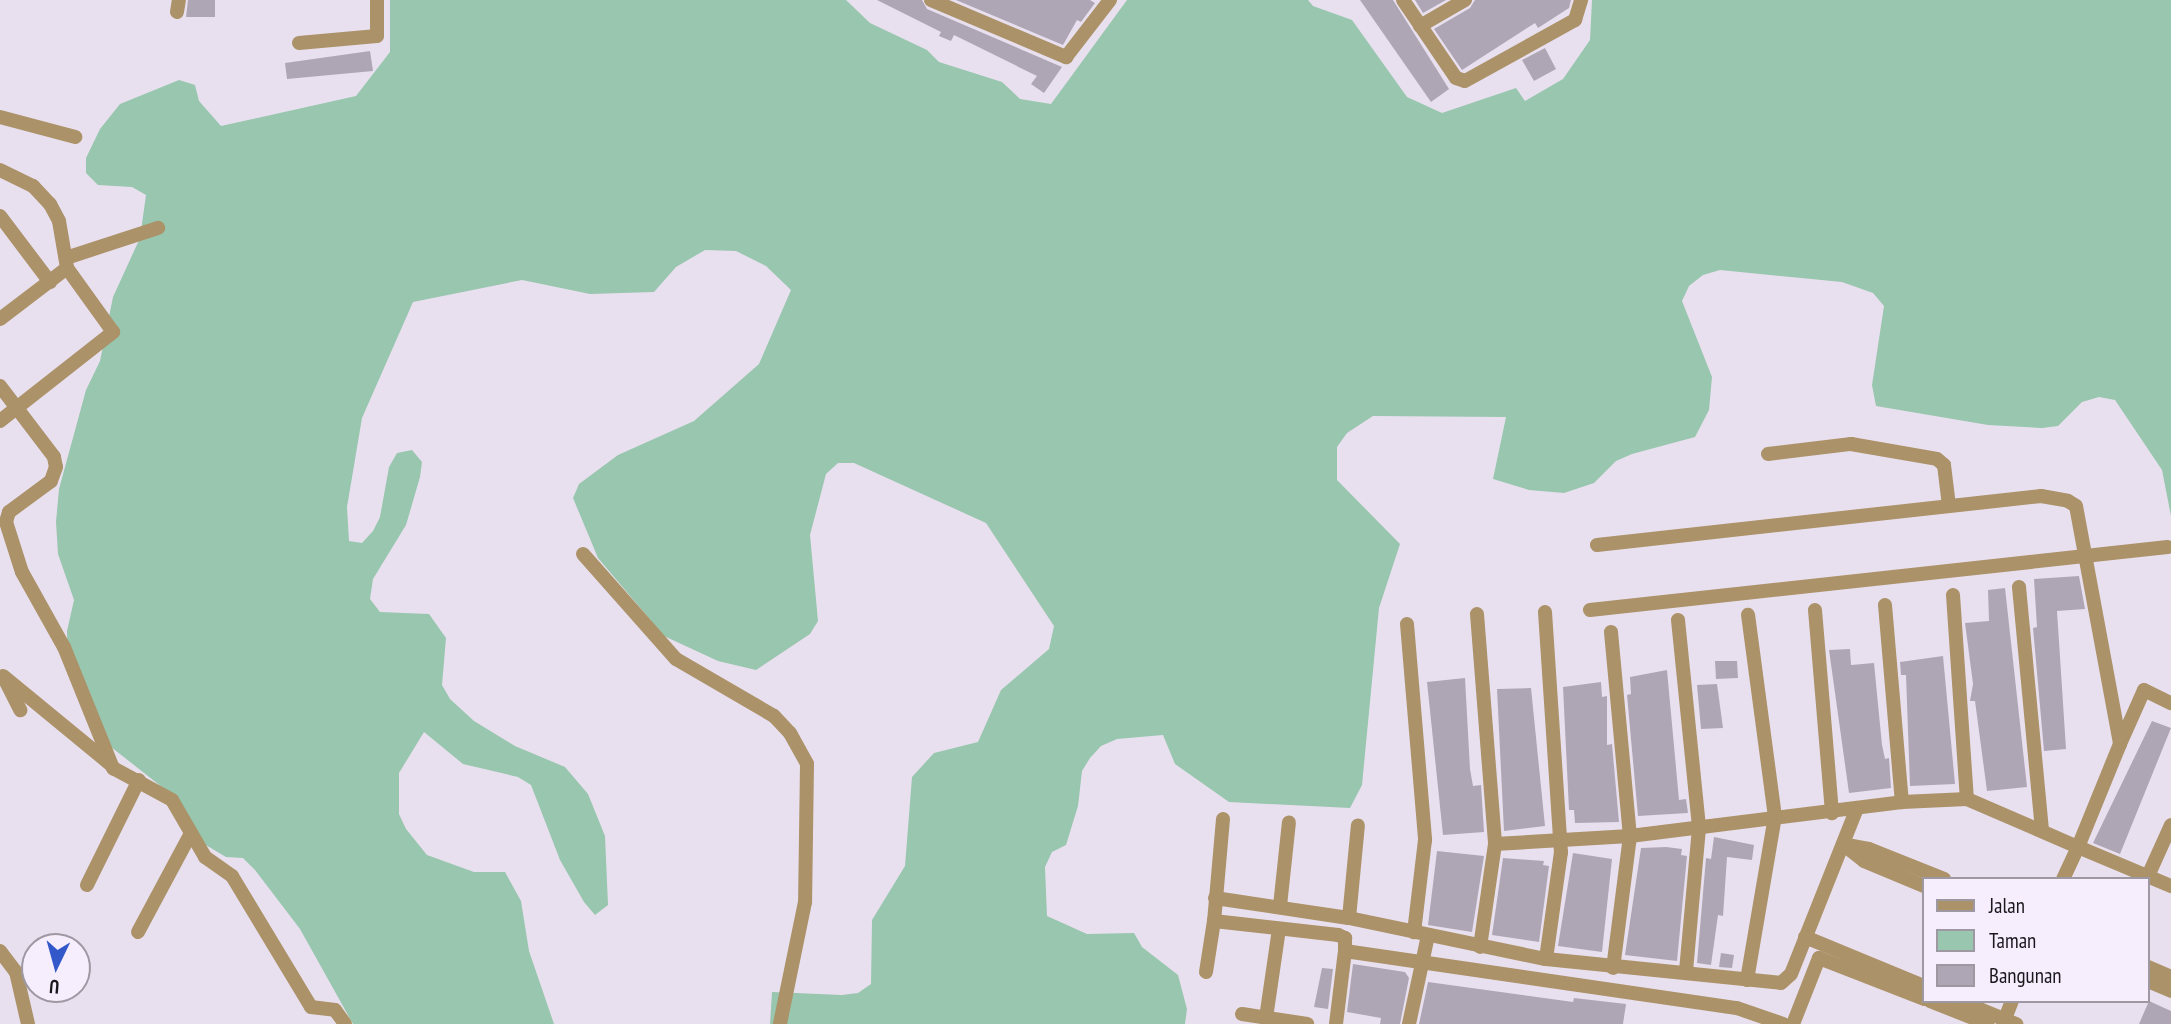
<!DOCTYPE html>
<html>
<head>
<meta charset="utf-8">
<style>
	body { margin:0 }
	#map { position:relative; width:2171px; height:1024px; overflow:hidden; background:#e9e0ef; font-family:"PT Sans Narrow",sans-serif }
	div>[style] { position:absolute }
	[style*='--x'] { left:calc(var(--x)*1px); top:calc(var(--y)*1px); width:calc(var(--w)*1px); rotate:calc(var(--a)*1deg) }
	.green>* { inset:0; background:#98c6ae }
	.building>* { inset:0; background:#afa6b5 }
	.street>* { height:14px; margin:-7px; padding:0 7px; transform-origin:7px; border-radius:7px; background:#ab9268 }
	span { translate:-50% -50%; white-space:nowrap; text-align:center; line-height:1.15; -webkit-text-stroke:7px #f6edfd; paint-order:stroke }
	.legend { position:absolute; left:1922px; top:877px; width:228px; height:126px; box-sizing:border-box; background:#f6edfd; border:2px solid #9e98a3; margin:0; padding:9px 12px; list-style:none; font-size:21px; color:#1b181d }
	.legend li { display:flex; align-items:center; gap:14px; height:35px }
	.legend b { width:35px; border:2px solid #9e98a3 }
	.north { position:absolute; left:21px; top:933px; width:70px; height:70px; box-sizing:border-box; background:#f6edfd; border:2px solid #9e98a3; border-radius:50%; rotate:185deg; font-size:19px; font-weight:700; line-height:28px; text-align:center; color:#1b181d }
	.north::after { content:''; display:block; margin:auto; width:24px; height:32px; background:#3358c9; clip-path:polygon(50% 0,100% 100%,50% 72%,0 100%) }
</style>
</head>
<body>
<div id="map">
	<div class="green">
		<i style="clip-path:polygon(390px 0,846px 0,870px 23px,927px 50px,939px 62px,1002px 82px,1020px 99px,1051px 104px,1127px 0,1308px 0,1313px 6px,1352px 20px,1407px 97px,1442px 113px,1516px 88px,1525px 101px,1563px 79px,1590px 40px,1592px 0,2171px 0,2171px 516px,2162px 470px,2115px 400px,2099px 397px,2082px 402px,2058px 426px,2042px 428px,1988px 425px,1876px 406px,1872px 385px,1884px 306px,1873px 293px,1842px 282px,1720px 270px,1703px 275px,1689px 286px,1682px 301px,1712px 377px,1709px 410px,1695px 437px,1632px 454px,1616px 461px,1594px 483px,1564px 493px,1529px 490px,1493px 479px,1506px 417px,1373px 416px,1347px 433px,1337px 447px,1337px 480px,1400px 544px,1379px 608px,1362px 785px,1350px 808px,1229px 802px,1175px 764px,1163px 735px,1117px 739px,1101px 746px,1090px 758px,1082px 771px,1078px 806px,1066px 845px,1052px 852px,1045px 867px,1047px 916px,1087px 934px,1134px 933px,1142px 947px,1178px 975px,1187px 1009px,1185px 1024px,770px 1024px,772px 992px,842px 995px,858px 993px,871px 984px,872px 920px,905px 866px,912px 777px,934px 753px,978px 742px,1001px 690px,1049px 649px,1054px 626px,986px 523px,854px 463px,838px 463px,826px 474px,810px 535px,818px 621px,810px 634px,756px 670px,718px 661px,664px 636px,598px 558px,573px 498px,579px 484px,618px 455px,694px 421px,759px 364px,791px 290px,766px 266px,736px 251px,705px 250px,676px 267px,654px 292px,590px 294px,522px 280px,413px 302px,362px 418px,347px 507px,349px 541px,362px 543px,373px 531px,380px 517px,389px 467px,397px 453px,412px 450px,422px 462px,420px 477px,406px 525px,373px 579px,370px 599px,380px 612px,429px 614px,446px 638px,442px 685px,450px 699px,474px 721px,515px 746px,565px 767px,588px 794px,605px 836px,608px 905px,595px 915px,584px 902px,560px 860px,531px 785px,518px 777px,463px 764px,424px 732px,399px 773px,399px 814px,406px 829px,427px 855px,474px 872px,505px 872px,521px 901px,529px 951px,554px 1024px,353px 1024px,300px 929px,255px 870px,243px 858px,226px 857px,199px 841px,167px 791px,92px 732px,68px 668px,67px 631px,74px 600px,58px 554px,56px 522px,59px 489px,86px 390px,100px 361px,113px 297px,140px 238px,146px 195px,132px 187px,98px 185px,86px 173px,86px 158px,100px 129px,120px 104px,179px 80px,195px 85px,199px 101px,221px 126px,356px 96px,390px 52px)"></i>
	</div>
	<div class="building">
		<i style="clip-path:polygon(188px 0,215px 0,215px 17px,186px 17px)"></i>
		<i style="clip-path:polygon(877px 0,922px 0,927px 9px,1062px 67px,1044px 93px,1031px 84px,1037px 76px,954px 35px,951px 41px,939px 36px,941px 32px)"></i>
		<i style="clip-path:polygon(956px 0,1090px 0,1095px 3px,1081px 22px,1077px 20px,1063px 45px)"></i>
		<i style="clip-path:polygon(1360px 0,1393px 0,1449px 89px,1431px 102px)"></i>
		<i style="clip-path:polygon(1415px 0,1446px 0,1423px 13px)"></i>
		<i style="clip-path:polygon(1475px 0,1571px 0,1569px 8px,1538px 28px,1535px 23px,1462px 70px,1434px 29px,1470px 8px)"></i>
		<i style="clip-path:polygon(1545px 48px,1556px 69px,1534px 81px,1522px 60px)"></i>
		<i style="clip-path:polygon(370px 51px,373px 71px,287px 79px,285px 63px)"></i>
		<i style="clip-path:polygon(2079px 576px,2085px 609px,2057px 611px,2066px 749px,2044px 751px,2033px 628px,2037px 627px,2034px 579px)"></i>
		<i style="clip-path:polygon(2005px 588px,2027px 787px,1987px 791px,1975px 701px,1970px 701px,1973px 684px,1965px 623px,1989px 621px,1988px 590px)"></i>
		<i style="clip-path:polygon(1850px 649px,1851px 665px,1874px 663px,1882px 745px,1885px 759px,1889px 758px,1891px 788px,1849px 793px,1829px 650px)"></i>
		<i style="clip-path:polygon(1943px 656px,1955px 784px,1910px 786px,1906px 675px,1901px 675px,1900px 662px)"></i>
		<i style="clip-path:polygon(1715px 661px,1737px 661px,1738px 678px,1716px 679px)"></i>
		<i style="clip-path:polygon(1667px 670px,1679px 800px,1686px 799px,1688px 813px,1638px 816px,1627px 695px,1631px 694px,1630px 677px)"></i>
		<i style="clip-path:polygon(1465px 678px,1470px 769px,1473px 786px,1481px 785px,1484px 832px,1443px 835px,1427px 682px)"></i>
		<i style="clip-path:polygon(1601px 682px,1602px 697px,1607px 696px,1607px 745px,1612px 744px,1619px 822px,1575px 823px,1574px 810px,1569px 810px,1563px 687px)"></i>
		<i style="clip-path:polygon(1717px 684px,1723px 728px,1701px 729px,1697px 685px)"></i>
		<i style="clip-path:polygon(1531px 688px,1545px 826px,1504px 831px,1497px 689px)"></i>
		<i style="clip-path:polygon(2152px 721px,2171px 728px,2120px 854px,2093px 843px)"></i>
		<i style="clip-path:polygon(1714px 837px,1754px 845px,1752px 860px,1727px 857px,1723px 916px,1718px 915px,1711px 965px,1697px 963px,1706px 858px,1711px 859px)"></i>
		<i style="clip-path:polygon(1666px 847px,1682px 849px,1681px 855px,1687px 856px,1677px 961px,1625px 955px,1641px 848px)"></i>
		<i style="clip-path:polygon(1437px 851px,1484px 856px,1472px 932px,1428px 925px)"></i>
		<i style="clip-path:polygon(1573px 853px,1612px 859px,1602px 952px,1558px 946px)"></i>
		<i style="clip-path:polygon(1503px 858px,1544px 861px,1543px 865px,1549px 866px,1539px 942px,1492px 935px)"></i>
		<i style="clip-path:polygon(1721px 953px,1734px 955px,1732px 968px,1719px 967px)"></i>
		<i style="clip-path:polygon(1353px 964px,1405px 972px,1409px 978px,1400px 1024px,1380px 1024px,1381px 1018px,1347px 1012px)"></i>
		<i style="clip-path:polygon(1322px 968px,1333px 969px,1328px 1009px,1314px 1007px)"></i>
		<i style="clip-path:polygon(1428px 982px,1573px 1002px,1574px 998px,1626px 1004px,1623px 1024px,1419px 1024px)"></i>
		<i style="clip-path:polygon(2149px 1001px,2171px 1011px,2171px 1024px,2139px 1024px)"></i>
	</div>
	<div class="street">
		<i style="--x:931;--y:0;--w:147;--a:22.9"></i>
		<i style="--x:1066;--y:57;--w:72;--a:-52.3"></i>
		<i style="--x:1403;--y:0;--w:94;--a:55.8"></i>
		<i style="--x:1456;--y:78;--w:9;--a:18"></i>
		<i style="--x:1465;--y:81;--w:126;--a:-29"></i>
		<i style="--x:1575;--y:20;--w:21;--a:-73"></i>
		<i style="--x:177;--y:12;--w:12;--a:-81"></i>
		<i style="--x:1420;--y:26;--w:52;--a:-30"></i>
		<i style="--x:299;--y:43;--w:78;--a:-5.1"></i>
		<i style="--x:377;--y:36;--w:36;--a:-90"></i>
		<i style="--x:0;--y:117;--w:78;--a:14.9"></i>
		<i style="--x:0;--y:170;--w:37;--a:26"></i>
		<i style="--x:33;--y:186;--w:25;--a:47"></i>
		<i style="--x:50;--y:204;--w:19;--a:62"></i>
		<i style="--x:59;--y:221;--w:48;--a:80.3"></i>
		<i style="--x:67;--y:268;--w:84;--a:142.7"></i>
		<i style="--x:0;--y:216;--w:83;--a:52.9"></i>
		<i style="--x:66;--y:258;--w:97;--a:-18.1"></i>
		<i style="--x:0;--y:386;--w:89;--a:52.7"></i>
		<i style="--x:54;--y:457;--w:10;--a:79"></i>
		<i style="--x:56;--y:467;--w:15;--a:110"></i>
		<i style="--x:51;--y:481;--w:52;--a:143.6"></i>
		<i style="--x:9;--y:512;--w:10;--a:107"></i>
		<i style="--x:6;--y:522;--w:52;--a:72.3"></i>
		<i style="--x:22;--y:572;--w:86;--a:60.8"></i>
		<i style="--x:64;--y:647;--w:131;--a:68"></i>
		<i style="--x:113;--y:768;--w:67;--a:28.5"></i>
		<i style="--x:172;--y:800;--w:66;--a:59.9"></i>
		<i style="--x:205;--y:857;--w:33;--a:35"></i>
		<i style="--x:232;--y:876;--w:153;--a:58.9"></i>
		<i style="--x:311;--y:1007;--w:24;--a:7"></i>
		<i style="--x:335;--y:1010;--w:17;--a:54"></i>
		<i style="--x:0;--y:421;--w:144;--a:-38.2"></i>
		<i style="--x:113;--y:332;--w:79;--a:-125.7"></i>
		<i style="--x:1768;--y:454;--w:84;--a:-6.9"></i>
		<i style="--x:1851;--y:444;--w:87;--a:9.9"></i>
		<i style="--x:1937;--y:459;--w:9;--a:41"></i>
		<i style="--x:1944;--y:465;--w:41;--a:83"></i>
		<i style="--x:1597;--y:545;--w:447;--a:-6.3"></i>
		<i style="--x:2041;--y:496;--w:27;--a:10"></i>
		<i style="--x:2068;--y:501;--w:9;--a:32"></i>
		<i style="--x:2076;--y:506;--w:242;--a:79.5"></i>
		<i style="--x:2120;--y:744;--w:111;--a:112.2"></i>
		<i style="--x:2078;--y:847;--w:101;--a:22.8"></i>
		<i style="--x:583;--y:554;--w:140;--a:48.5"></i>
		<i style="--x:676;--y:659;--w:113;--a:30.2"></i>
		<i style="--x:774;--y:716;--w:23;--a:47"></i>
		<i style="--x:790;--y:733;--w:35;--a:61"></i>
		<i style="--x:807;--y:764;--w:138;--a:90.8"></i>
		<i style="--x:805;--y:902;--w:125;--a:101.6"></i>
		<i style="--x:2019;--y:587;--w:244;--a:84.6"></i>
		<i style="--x:1953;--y:595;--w:204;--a:86.1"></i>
		<i style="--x:1885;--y:605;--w:198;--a:85.1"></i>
		<i style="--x:1590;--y:610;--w:581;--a:-6.22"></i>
		<i style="--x:1815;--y:610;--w:204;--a:85.2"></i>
		<i style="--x:1545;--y:612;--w:241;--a:86.2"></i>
		<i style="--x:1561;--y:852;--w:108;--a:98"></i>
		<i style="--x:1477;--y:614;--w:231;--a:85.5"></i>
		<i style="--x:1495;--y:844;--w:104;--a:98.3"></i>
		<i style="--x:1678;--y:620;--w:209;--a:84.2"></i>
		<i style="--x:1699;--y:828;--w:145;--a:95.2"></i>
		<i style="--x:1407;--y:624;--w:217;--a:85.2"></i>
		<i style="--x:1425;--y:840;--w:93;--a:96.8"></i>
		<i style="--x:1611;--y:632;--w:205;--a:84.7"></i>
		<i style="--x:1630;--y:836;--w:133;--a:97.3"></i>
		<i style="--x:3;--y:676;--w:139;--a:39.4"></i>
		<i style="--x:5;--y:680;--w:34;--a:63"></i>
		<i style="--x:2120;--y:744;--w:59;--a:-66"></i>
		<i style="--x:2144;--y:690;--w:30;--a:26"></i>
		<i style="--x:1223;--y:819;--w:102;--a:95"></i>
		<i style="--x:1214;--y:921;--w:125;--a:6.4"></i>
		<i style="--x:1338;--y:935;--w:8;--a:23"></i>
		<i style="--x:1345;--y:938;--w:13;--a:90"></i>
		<i style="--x:1345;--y:951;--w:396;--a:8.3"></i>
		<i style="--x:1737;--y:1008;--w:49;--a:19.2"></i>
		<i style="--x:1495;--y:844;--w:135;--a:-3.4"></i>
		<i style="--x:1630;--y:836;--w:274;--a:-7.1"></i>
		<i style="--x:1902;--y:802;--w:65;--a:-2.6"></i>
		<i style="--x:1967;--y:799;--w:121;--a:23.4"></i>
		<i style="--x:2078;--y:847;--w:35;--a:115"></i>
		<i style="--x:1843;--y:844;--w:26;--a:11"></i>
		<i style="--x:1869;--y:849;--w:81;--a:21.8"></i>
		<i style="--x:1845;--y:846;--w:24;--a:38"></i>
		<i style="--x:1864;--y:861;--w:65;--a:22.6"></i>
		<i style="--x:2148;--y:876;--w:56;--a:-65.7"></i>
		<i style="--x:87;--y:885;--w:117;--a:-63.7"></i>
		<i style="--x:1215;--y:898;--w:135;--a:8.5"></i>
		<i style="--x:1349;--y:918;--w:201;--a:11.8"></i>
		<i style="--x:1546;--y:959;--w:236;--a:5.8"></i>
		<i style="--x:1781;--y:983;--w:13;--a:-42"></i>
		<i style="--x:1791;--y:974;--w:175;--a:-68.3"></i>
		<i style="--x:1280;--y:906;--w:84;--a:-83.9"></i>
		<i style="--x:1349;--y:918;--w:93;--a:-84.5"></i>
		<i style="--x:138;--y:932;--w:110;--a:-61.8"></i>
		<i style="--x:1805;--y:937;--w:129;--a:22.4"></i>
		<i style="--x:0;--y:951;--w:26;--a:53"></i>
		<i style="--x:16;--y:972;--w:53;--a:77"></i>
		<i style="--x:2148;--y:967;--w:25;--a:23"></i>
		<i style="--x:1206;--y:972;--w:52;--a:-81.1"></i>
		<i style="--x:1747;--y:980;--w:165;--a:-80.3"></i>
		<i style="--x:1775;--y:817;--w:204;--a:-97.6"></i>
		<i style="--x:2148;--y:981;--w:25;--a:23"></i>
		<i style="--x:1930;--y:1001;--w:62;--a:21.6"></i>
		<i style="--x:1960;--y:1001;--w:61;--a:22.3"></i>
		<i style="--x:1242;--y:1014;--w:66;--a:8.7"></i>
		<i style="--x:1266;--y:1018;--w:90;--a:-81.7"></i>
		<i style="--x:1336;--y:1024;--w:74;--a:-83"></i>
		<i style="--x:1409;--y:1024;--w:91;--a:-77.9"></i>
		<i style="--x:1793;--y:1024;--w:71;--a:-68.5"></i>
		<i style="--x:1819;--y:958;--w:113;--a:21.3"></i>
		<i style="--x:2003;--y:1024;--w:25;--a:-69"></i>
	</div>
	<ul class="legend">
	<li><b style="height:9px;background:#ab9268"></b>Jalan</li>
	<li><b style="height:19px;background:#98c6ae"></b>Taman</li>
	<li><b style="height:19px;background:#afa6b5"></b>Bangunan</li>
	</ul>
	<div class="north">U</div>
</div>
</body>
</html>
